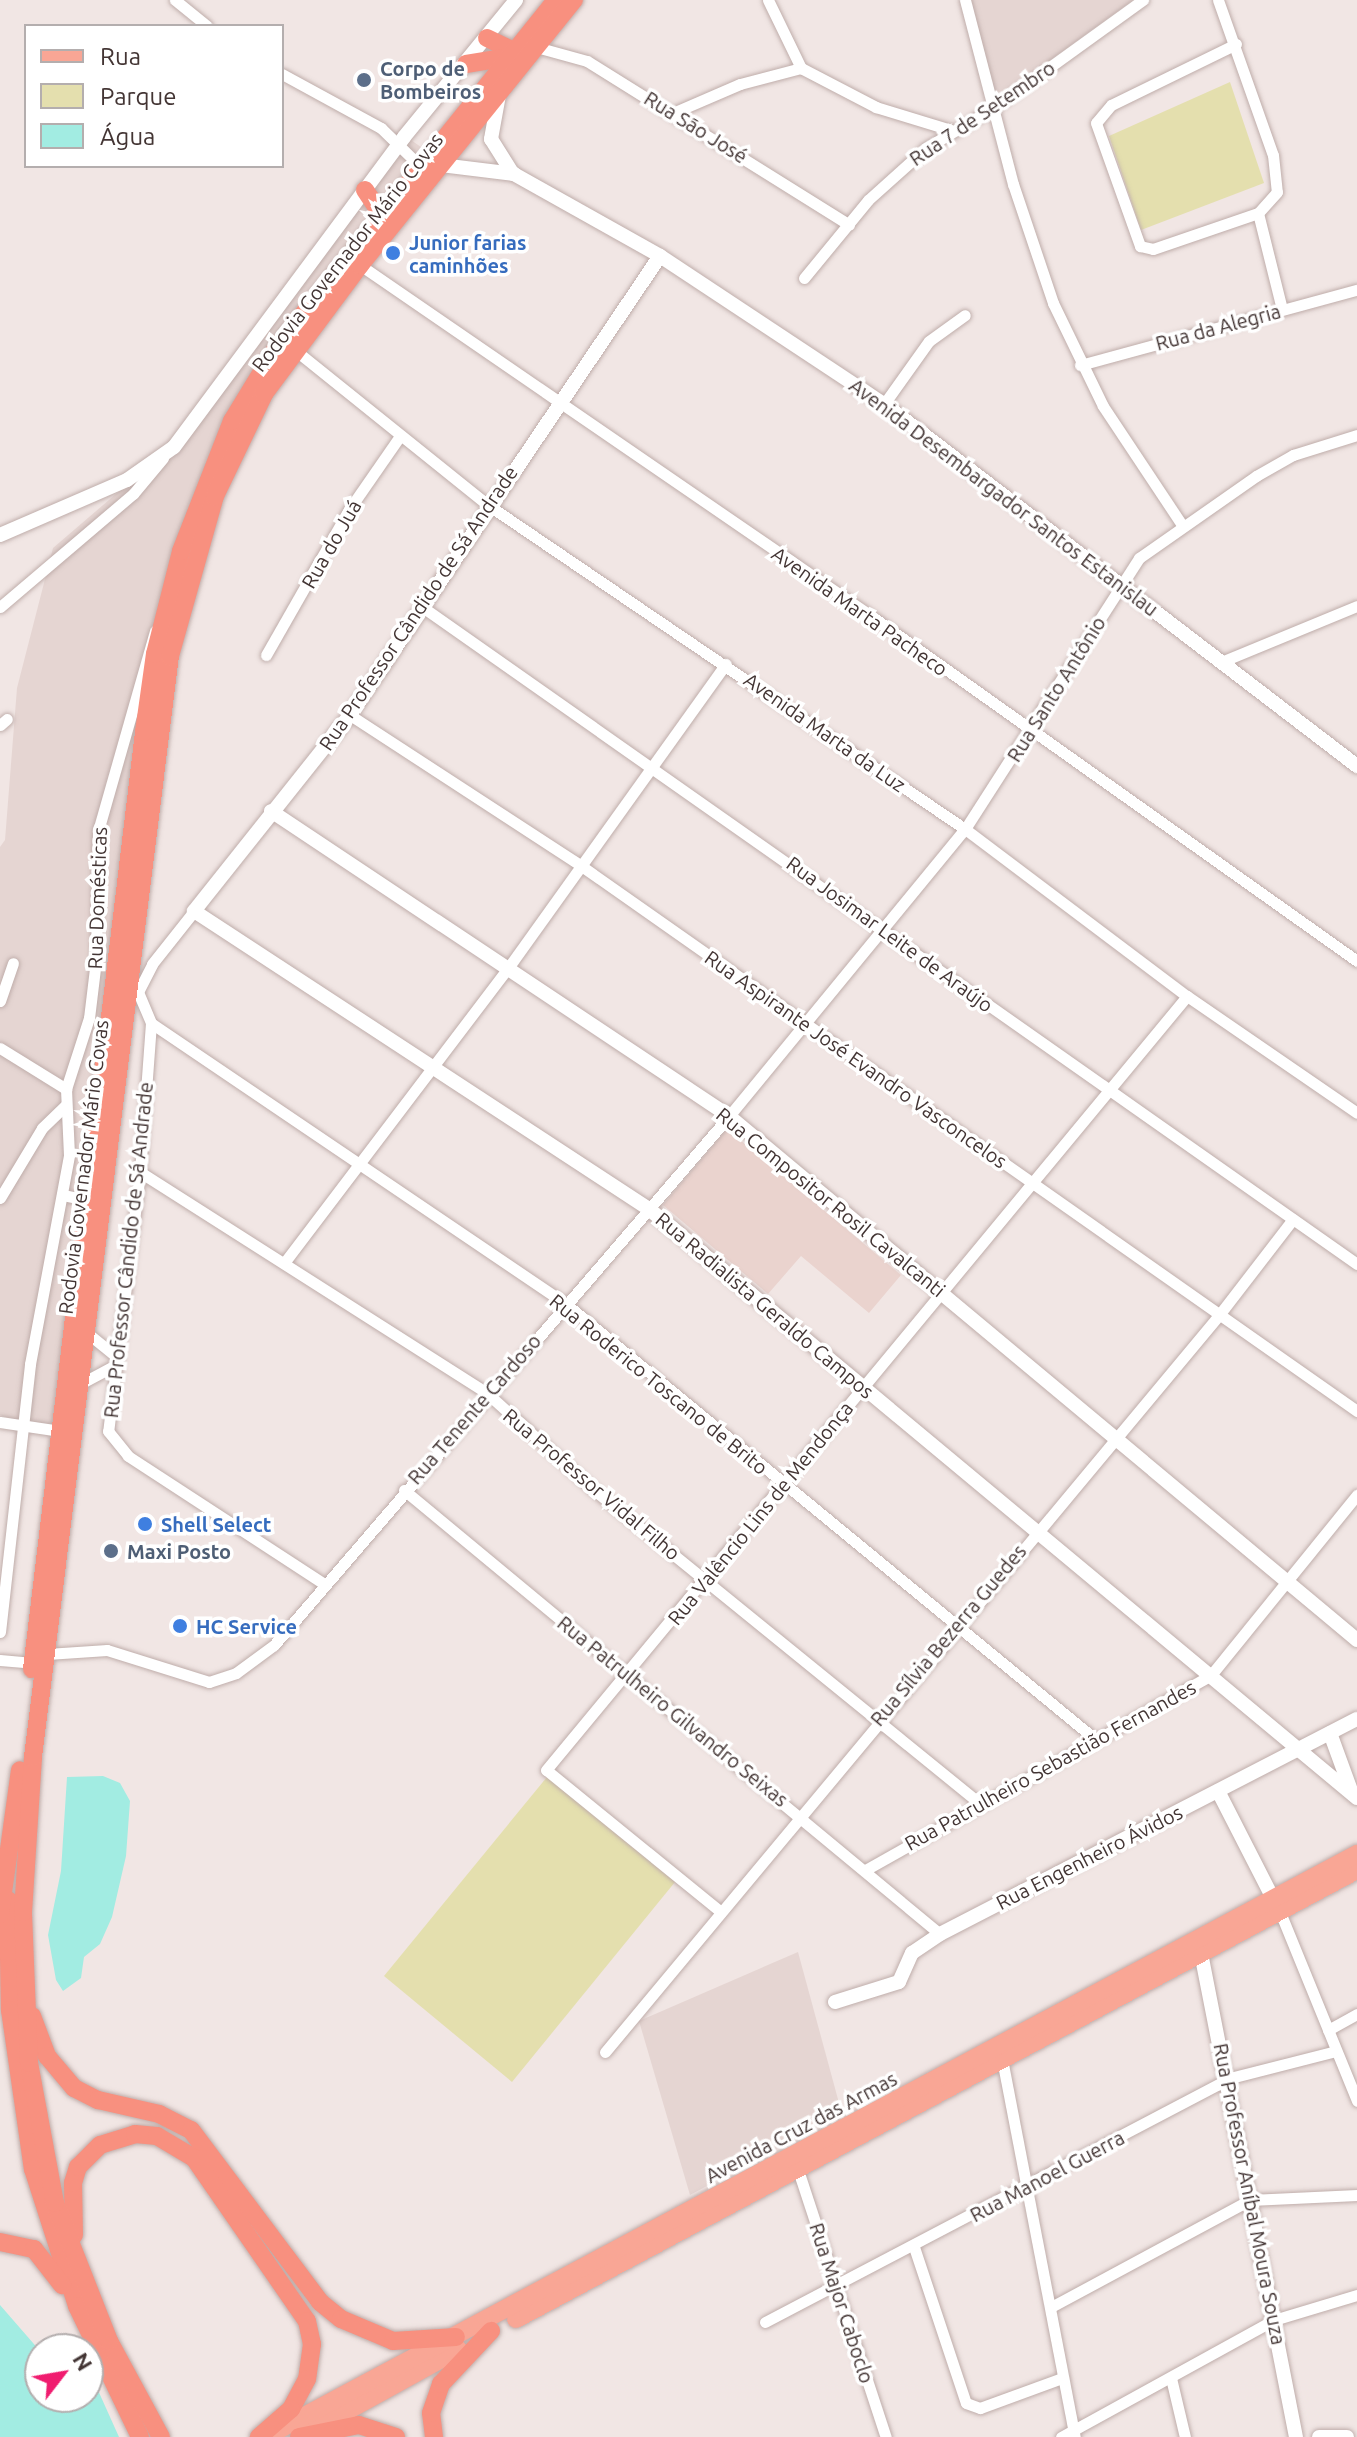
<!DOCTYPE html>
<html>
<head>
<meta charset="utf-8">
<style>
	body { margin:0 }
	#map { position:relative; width:1357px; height:2437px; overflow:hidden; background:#f1e6e4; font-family:Ubuntu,sans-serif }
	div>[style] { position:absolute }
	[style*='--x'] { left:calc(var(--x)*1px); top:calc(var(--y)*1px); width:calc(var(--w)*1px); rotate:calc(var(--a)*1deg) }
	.residential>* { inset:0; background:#e5d5d2 }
	.education>* { inset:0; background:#ead3ce }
	.green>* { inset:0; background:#e4dfae }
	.water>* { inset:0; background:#a2ece2 }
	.roads { filter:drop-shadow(0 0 2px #bfadaa) drop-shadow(0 0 2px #bfadaa) }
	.minor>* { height:11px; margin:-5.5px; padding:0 5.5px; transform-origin:5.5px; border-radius:5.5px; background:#fff }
	.tertiary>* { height:14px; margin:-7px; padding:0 7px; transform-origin:7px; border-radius:7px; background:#fff }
	.primary>* { height:18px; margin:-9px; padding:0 9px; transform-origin:9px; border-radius:9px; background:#f9a695 }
	.trunk>* { height:18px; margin:-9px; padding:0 9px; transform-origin:9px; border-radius:9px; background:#f8907f }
	.dots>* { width:22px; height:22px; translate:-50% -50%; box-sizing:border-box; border:4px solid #fff; border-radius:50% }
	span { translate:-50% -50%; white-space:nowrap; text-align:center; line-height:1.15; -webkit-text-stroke:7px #fff; paint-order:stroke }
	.service-label { font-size:20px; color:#4e5e75; font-weight:700 }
	.left { translate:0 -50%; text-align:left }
	.street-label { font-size:20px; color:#433534 }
	.shop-label { font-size:20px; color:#366cbe; font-weight:700 }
	.legend { position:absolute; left:24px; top:24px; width:260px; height:144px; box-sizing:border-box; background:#fff; border:2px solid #b4aeae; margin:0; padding:10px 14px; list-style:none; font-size:24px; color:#433534 }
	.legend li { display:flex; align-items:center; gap:16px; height:40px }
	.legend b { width:40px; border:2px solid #b4aeae }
	.north { position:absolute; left:24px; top:2333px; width:80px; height:80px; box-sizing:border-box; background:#fff; border:2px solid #b4aeae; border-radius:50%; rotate:59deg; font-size:22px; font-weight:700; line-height:32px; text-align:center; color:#433534 }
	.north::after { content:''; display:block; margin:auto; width:28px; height:36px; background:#f01c6f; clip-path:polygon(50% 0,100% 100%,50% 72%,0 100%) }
</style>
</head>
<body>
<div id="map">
	<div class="residential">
		<i style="clip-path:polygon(968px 0,1133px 0,995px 100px)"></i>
		<i style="clip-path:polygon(401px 133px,438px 159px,227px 461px,196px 539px,149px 836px,79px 1445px,0 1415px,0 847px,5px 840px,17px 688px,53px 548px,173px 445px)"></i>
		<i style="clip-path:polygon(798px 1952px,842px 2114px,690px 2195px,639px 2021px)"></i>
	</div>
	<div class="education">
		<i style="clip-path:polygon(727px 1129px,901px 1275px,869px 1313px,801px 1256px,768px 1294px,663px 1205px)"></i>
	</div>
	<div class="green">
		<i style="clip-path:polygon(1230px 82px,1264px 183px,1141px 230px,1109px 136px)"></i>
		<i style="clip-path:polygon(547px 1777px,675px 1882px,512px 2082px,384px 1976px)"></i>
	</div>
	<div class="water">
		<i style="clip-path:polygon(103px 1776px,120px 1783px,130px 1801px,126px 1856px,112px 1917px,100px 1944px,84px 1957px,81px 1978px,63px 1991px,56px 1980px,48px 1935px,61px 1871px,67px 1777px)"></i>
		<i style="clip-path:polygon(0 2305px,40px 2351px,40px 2397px,88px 2397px,88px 2368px,119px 2437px,0 2437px)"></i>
	</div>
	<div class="roads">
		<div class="minor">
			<i style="--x:175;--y:0;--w:41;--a:39.1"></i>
			<i style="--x:768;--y:0;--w:76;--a:64.1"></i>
			<i style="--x:801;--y:68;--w:85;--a:27.5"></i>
			<i style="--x:876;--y:107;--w:78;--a:17"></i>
			<i style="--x:965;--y:0;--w:190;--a:75.4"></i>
			<i style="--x:1013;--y:184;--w:126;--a:71.4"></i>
			<i style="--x:1053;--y:303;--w:114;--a:64.1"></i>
			<i style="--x:1103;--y:406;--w:143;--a:56.4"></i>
			<i style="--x:1218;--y:0;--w:164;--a:70.5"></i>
			<i style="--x:1273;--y:155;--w:37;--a:84"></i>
			<i style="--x:1277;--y:192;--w:28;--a:132"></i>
			<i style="--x:1258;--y:213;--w:99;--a:76"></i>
			<i style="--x:1236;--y:44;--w:139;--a:154"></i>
			<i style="--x:1111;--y:105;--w:23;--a:130"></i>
			<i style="--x:1096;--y:123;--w:131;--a:70.3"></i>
			<i style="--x:1140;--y:246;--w:13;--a:13"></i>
			<i style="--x:1153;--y:249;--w:111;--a:-18.9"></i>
			<i style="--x:536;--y:47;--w:53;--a:15.4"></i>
			<i style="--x:587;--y:61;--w:309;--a:32"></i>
			<i style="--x:282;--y:74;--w:113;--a:28.6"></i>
			<i style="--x:381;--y:128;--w:56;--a:44.3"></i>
			<i style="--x:675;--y:112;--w:71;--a:-23.3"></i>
			<i style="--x:740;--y:84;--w:63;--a:-14.7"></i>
			<i style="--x:360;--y:265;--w:624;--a:34.48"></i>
			<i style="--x:874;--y:618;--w:592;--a:35.38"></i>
			<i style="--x:804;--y:278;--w:101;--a:-50.6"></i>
			<i style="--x:868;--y:200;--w:78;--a:-41.9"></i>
			<i style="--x:926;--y:148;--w:78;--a:-30.8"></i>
			<i style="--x:993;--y:108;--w:185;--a:-35.8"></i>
			<i style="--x:295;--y:350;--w:248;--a:38.8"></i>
			<i style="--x:488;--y:505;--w:577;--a:34.19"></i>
			<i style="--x:965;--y:829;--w:278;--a:37"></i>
			<i style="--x:1187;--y:996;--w:206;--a:34.5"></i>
			<i style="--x:1080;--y:365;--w:287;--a:-15.2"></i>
			<i style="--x:884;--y:404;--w:77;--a:-54.5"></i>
			<i style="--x:929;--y:341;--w:44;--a:-35.8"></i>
			<i style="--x:421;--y:606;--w:1144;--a:35.11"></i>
			<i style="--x:0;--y:607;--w:175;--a:-40.4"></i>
			<i style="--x:133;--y:494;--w:47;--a:-50.2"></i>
			<i style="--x:266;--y:655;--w:169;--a:-60.3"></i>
			<i style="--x:350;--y:508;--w:88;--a:-55.2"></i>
			<i style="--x:1221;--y:662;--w:147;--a:-22.4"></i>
			<i style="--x:350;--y:715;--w:275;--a:33.1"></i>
			<i style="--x:580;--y:865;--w:950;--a:35.1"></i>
			<i style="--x:0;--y:725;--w:9;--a:-41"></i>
			<i style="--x:138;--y:992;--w:34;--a:67"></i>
			<i style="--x:151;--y:1023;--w:501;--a:34.1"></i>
			<i style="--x:566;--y:1304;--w:685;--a:39.43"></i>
			<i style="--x:138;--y:992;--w:31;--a:-63"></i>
			<i style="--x:152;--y:964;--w:68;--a:-51.6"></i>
			<i style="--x:0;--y:1001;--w:40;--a:-71.1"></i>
			<i style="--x:151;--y:1023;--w:149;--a:94.2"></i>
			<i style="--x:140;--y:1172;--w:261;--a:97"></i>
			<i style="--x:108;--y:1431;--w:32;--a:51"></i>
			<i style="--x:128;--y:1456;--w:234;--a:33.1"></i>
			<i style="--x:0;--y:1048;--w:78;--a:31.8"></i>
			<i style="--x:140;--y:1172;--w:413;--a:32.5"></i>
			<i style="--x:488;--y:1394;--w:143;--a:42.2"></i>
			<i style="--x:594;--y:1490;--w:496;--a:39.1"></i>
			<i style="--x:63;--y:1195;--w:25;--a:12"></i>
			<i style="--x:0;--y:1198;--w:82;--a:-59"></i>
			<i style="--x:42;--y:1128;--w:32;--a:-44"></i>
			<i style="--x:284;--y:1263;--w:370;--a:-52.8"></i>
			<i style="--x:508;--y:968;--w:374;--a:-54.4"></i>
			<i style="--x:86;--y:1332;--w:38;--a:39"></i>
			<i style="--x:80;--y:1384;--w:40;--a:-28"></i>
			<i style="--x:0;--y:1422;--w:61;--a:8.5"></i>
			<i style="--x:404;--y:1490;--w:696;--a:39.64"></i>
			<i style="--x:0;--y:1632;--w:270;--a:-83.6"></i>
			<i style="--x:30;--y:1364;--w:213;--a:-79.4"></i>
			<i style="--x:69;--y:1155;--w:66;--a:-92.6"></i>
			<i style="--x:66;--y:1089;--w:75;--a:-72.1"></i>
			<i style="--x:89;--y:1018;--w:58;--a:-83.1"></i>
			<i style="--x:96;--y:960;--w:129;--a:-89.1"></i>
			<i style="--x:98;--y:831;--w:208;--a:-74.1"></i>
			<i style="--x:47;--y:1654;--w:60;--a:-3.8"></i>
			<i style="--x:107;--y:1650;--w:107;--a:17.4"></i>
			<i style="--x:209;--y:1682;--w:28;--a:-18"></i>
			<i style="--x:236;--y:1673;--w:47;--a:-36.4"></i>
			<i style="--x:274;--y:1645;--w:698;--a:-49.3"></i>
			<i style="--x:729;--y:1116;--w:372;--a:-50.6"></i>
			<i style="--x:965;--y:829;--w:322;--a:-57.3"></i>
			<i style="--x:1139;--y:558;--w:143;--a:-35"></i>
			<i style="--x:1256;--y:476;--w:43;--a:-29.6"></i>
			<i style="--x:1293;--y:455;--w:67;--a:-17.4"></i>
			<i style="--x:0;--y:1660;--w:33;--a:5"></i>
			<i style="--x:867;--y:1869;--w:395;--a:-29.4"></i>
			<i style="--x:1211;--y:1675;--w:232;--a:-51"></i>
			<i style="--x:721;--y:1912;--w:225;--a:-140.9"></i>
			<i style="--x:546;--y:1770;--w:1005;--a:-50.37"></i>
			<i style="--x:1280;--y:1912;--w:204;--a:67.8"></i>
			<i style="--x:1328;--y:2030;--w:33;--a:-29"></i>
			<i style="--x:605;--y:2052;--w:959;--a:-50.2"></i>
			<i style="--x:1219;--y:1315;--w:121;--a:-52.4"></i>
			<i style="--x:1002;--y:2059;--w:385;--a:79.1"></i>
			<i style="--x:798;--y:2170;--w:281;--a:71.8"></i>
			<i style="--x:914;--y:2247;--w:164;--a:71.6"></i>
			<i style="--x:966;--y:2403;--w:15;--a:20"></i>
			<i style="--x:980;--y:2408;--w:87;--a:-20.1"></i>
			<i style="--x:1051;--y:2307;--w:226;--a:-28.3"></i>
			<i style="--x:1250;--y:2200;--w:107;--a:-2.7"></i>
			<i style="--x:765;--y:2322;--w:525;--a:-27.69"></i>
			<i style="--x:1230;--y:2078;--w:109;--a:-14.3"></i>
			<i style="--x:1171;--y:2378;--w:61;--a:76.7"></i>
			<i style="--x:1061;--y:2437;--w:243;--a:-28.8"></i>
			<i style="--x:1274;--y:2320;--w:87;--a:-16.8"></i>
		</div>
		<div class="tertiary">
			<i style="--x:499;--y:95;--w:45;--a:100.3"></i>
			<i style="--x:491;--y:139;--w:41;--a:57.8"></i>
			<i style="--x:441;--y:165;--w:74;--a:7"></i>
			<i style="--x:514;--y:174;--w:167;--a:29.3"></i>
			<i style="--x:660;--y:256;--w:268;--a:33.5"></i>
			<i style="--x:884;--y:404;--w:596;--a:37.43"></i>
			<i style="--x:660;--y:256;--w:554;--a:124.03"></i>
			<i style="--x:350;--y:715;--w:251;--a:128.5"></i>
			<i style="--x:194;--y:911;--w:544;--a:33.22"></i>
			<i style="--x:649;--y:1209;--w:921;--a:39.76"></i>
			<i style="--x:0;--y:535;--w:138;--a:-23.4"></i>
			<i style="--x:127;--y:480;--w:57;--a:-35.1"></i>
			<i style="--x:174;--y:447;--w:386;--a:-53.4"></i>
			<i style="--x:404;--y:137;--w:177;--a:-50.7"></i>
			<i style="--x:271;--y:811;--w:550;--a:33.66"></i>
			<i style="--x:729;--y:1116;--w:818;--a:39.84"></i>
			<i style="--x:1330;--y:1733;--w:64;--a:69.9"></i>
			<i style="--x:1218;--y:1791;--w:131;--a:62.9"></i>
			<i style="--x:1201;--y:1953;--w:493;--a:78.9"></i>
			<i style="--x:835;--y:2002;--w:67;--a:-17.4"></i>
			<i style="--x:899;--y:1982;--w:32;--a:-66"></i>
			<i style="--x:912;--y:1953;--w:34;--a:-34"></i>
			<i style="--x:940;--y:1934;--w:469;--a:-27.3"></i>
			<i style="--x:1319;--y:2437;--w:28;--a:0"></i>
		</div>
		<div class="primary">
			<i style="--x:516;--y:2319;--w:953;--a:-28.1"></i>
			<i style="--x:305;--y:2434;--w:175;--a:-28.8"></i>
			<i style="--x:265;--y:2437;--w:1238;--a:-28.1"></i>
		</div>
		<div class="trunk">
			<i style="--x:487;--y:38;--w:30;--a:26"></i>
			<i style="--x:466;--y:64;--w:44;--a:-9.2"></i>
			<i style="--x:365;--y:190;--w:30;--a:56"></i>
			<i style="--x:32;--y:1669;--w:944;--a:-83.18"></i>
			<i style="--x:144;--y:732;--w:79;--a:-82"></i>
			<i style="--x:155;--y:654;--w:106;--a:-75.8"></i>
			<i style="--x:181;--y:551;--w:140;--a:-68.6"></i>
			<i style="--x:232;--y:421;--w:87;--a:-58.7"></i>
			<i style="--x:277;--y:347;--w:445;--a:-51.2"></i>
			<i style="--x:8;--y:1900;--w:110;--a:89"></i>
			<i style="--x:10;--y:2010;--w:161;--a:81.8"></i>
			<i style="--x:33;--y:2169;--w:144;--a:72.2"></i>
			<i style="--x:77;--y:2306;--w:145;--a:64.3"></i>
			<i style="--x:0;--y:1914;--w:145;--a:-82.1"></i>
			<i style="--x:32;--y:2016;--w:43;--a:69.4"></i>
			<i style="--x:47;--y:2056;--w:42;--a:49.8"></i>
			<i style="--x:74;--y:2088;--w:27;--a:27"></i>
			<i style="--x:98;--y:2100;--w:63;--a:12.9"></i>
			<i style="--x:159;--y:2114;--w:36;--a:27"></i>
			<i style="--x:191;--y:2130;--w:215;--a:53.1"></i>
			<i style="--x:320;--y:2302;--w:27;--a:39"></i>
			<i style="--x:341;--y:2319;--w:56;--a:22.9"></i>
			<i style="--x:393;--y:2341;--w:63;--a:-3.6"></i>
			<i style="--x:74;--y:2235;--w:52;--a:-91.1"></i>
			<i style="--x:73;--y:2183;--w:17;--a:-73"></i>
			<i style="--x:78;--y:2167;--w:31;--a:-45"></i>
			<i style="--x:100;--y:2145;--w:37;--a:-17"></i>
			<i style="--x:135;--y:2134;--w:22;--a:5"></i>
			<i style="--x:157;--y:2136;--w:43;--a:30.7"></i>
			<i style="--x:194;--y:2158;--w:198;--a:55.3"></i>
			<i style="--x:307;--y:2321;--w:24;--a:78"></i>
			<i style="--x:312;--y:2344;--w:35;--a:98"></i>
			<i style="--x:307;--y:2379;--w:34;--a:118"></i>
			<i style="--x:291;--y:2409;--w:43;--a:138.8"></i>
			<i style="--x:0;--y:2242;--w:35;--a:12"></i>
			<i style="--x:34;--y:2249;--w:46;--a:52.1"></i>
			<i style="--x:161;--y:2437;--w:109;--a:-118.4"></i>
			<i style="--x:109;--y:2341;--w:148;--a:-111.4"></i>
			<i style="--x:55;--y:2203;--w:142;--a:-100.5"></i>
			<i style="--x:29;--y:2063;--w:151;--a:-92.3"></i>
			<i style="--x:23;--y:1912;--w:155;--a:-86.3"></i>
			<i style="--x:33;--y:1757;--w:1109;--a:-82.91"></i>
			<i style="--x:170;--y:656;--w:166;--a:-74.3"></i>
			<i style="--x:215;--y:496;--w:113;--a:-64.3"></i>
			<i style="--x:264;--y:394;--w:161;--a:-53.3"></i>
			<i style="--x:360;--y:265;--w:341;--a:-51.1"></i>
			<i style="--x:299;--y:2437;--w:61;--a:-11.3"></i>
			<i style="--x:359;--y:2425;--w:39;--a:18"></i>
			<i style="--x:434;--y:2437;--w:24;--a:-97"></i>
			<i style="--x:431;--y:2413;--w:31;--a:-71"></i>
			<i style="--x:441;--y:2384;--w:73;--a:-46.7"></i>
		</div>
	</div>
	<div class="dots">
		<i style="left:364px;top:80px;background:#5c6f8a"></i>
		<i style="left:393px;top:253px;background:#3f7fe0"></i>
		<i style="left:145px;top:1524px;background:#3f7fe0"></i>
		<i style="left:111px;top:1551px;background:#5c6f8a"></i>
		<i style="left:180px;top:1626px;background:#3f7fe0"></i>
	</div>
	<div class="service-label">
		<span class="left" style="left:380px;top:80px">Corpo de<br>Bombeiros</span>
		<span class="left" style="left:127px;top:1551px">Maxi Posto</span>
	</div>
	<div class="street-label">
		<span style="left:982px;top:113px;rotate:-34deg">Rua 7 de Setembro</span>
		<span style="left:696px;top:127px;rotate:32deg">Rua São José</span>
		<span style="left:347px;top:252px;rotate:-52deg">Rodovia Governador Mário Covas</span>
		<span style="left:1218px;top:327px;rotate:-15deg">Rua da Alegria</span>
		<span style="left:1004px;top:497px;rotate:37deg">Avenida Desembargador Santos Estanislau</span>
		<span style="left:331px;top:544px;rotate:-60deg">Rua do Juá</span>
		<span style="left:418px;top:608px;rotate:-56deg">Rua Professor Cândido de Sá Andrade</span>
		<span style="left:860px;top:611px;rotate:35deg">Avenida Marta Pacheco</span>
		<span style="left:1056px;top:689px;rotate:-58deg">Rua Santo Antônio</span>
		<span style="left:825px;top:732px;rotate:35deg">Avenida Marta da Luz</span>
		<span style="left:97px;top:898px;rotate:-88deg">Rua Domésticas</span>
		<span style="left:890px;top:934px;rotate:36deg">Rua Josimar Leite de Araújo</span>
		<span style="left:856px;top:1059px;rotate:35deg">Rua Aspirante José Evandro Vasconcelos</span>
		<span style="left:83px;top:1167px;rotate:-83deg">Rodovia Governador Mário Covas</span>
		<span style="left:831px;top:1202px;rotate:39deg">Rua Compositor Rosil Cavalcanti</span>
		<span style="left:128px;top:1250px;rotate:-84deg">Rua Professor Cândido de Sá Andrade</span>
		<span style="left:765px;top:1305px;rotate:40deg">Rua Radialista Geraldo Campos</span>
		<span style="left:659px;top:1384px;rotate:39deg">Rua Roderico Toscano de Brito</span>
		<span style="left:474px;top:1409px;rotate:-49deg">Rua Tenente Cardoso</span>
		<span style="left:592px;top:1484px;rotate:40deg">Rua Professor Vidal Filho</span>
		<span style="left:760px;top:1513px;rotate:-51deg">Rua Valêncio Lins de Mendonça</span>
		<span style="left:948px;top:1635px;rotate:-50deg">Rua Sílvia Bezerra Guedes</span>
		<span style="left:673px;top:1711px;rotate:39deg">Rua Patrulheiro Gilvandro Seixas</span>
		<span style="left:1050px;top:1765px;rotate:-29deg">Rua Patrulheiro Sebastião Fernandes</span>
		<span style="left:1089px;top:1857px;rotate:-27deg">Rua Engenheiro Ávidos</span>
		<span style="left:801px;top:2127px;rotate:-28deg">Avenida Cruz das Armas</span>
		<span style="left:1047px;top:2176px;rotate:-28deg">Rua Manoel Guerra</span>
		<span style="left:1250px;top:2194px;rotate:79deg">Rua Professor Aníbal Moura Souza</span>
		<span style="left:842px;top:2303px;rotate:72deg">Rua Major Caboclo</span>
	</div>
	<div class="shop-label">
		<span class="left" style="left:409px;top:254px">Junior farias<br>caminhões</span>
		<span class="left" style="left:161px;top:1524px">Shell Select</span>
		<span class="left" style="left:196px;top:1626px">HC Service</span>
	</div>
	<ul class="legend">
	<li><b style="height:10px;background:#f9a695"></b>Rua</li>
	<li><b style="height:22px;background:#e4dfae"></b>Parque</li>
	<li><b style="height:22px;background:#a2ece2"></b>Água</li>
	</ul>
	<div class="north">N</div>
</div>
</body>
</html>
